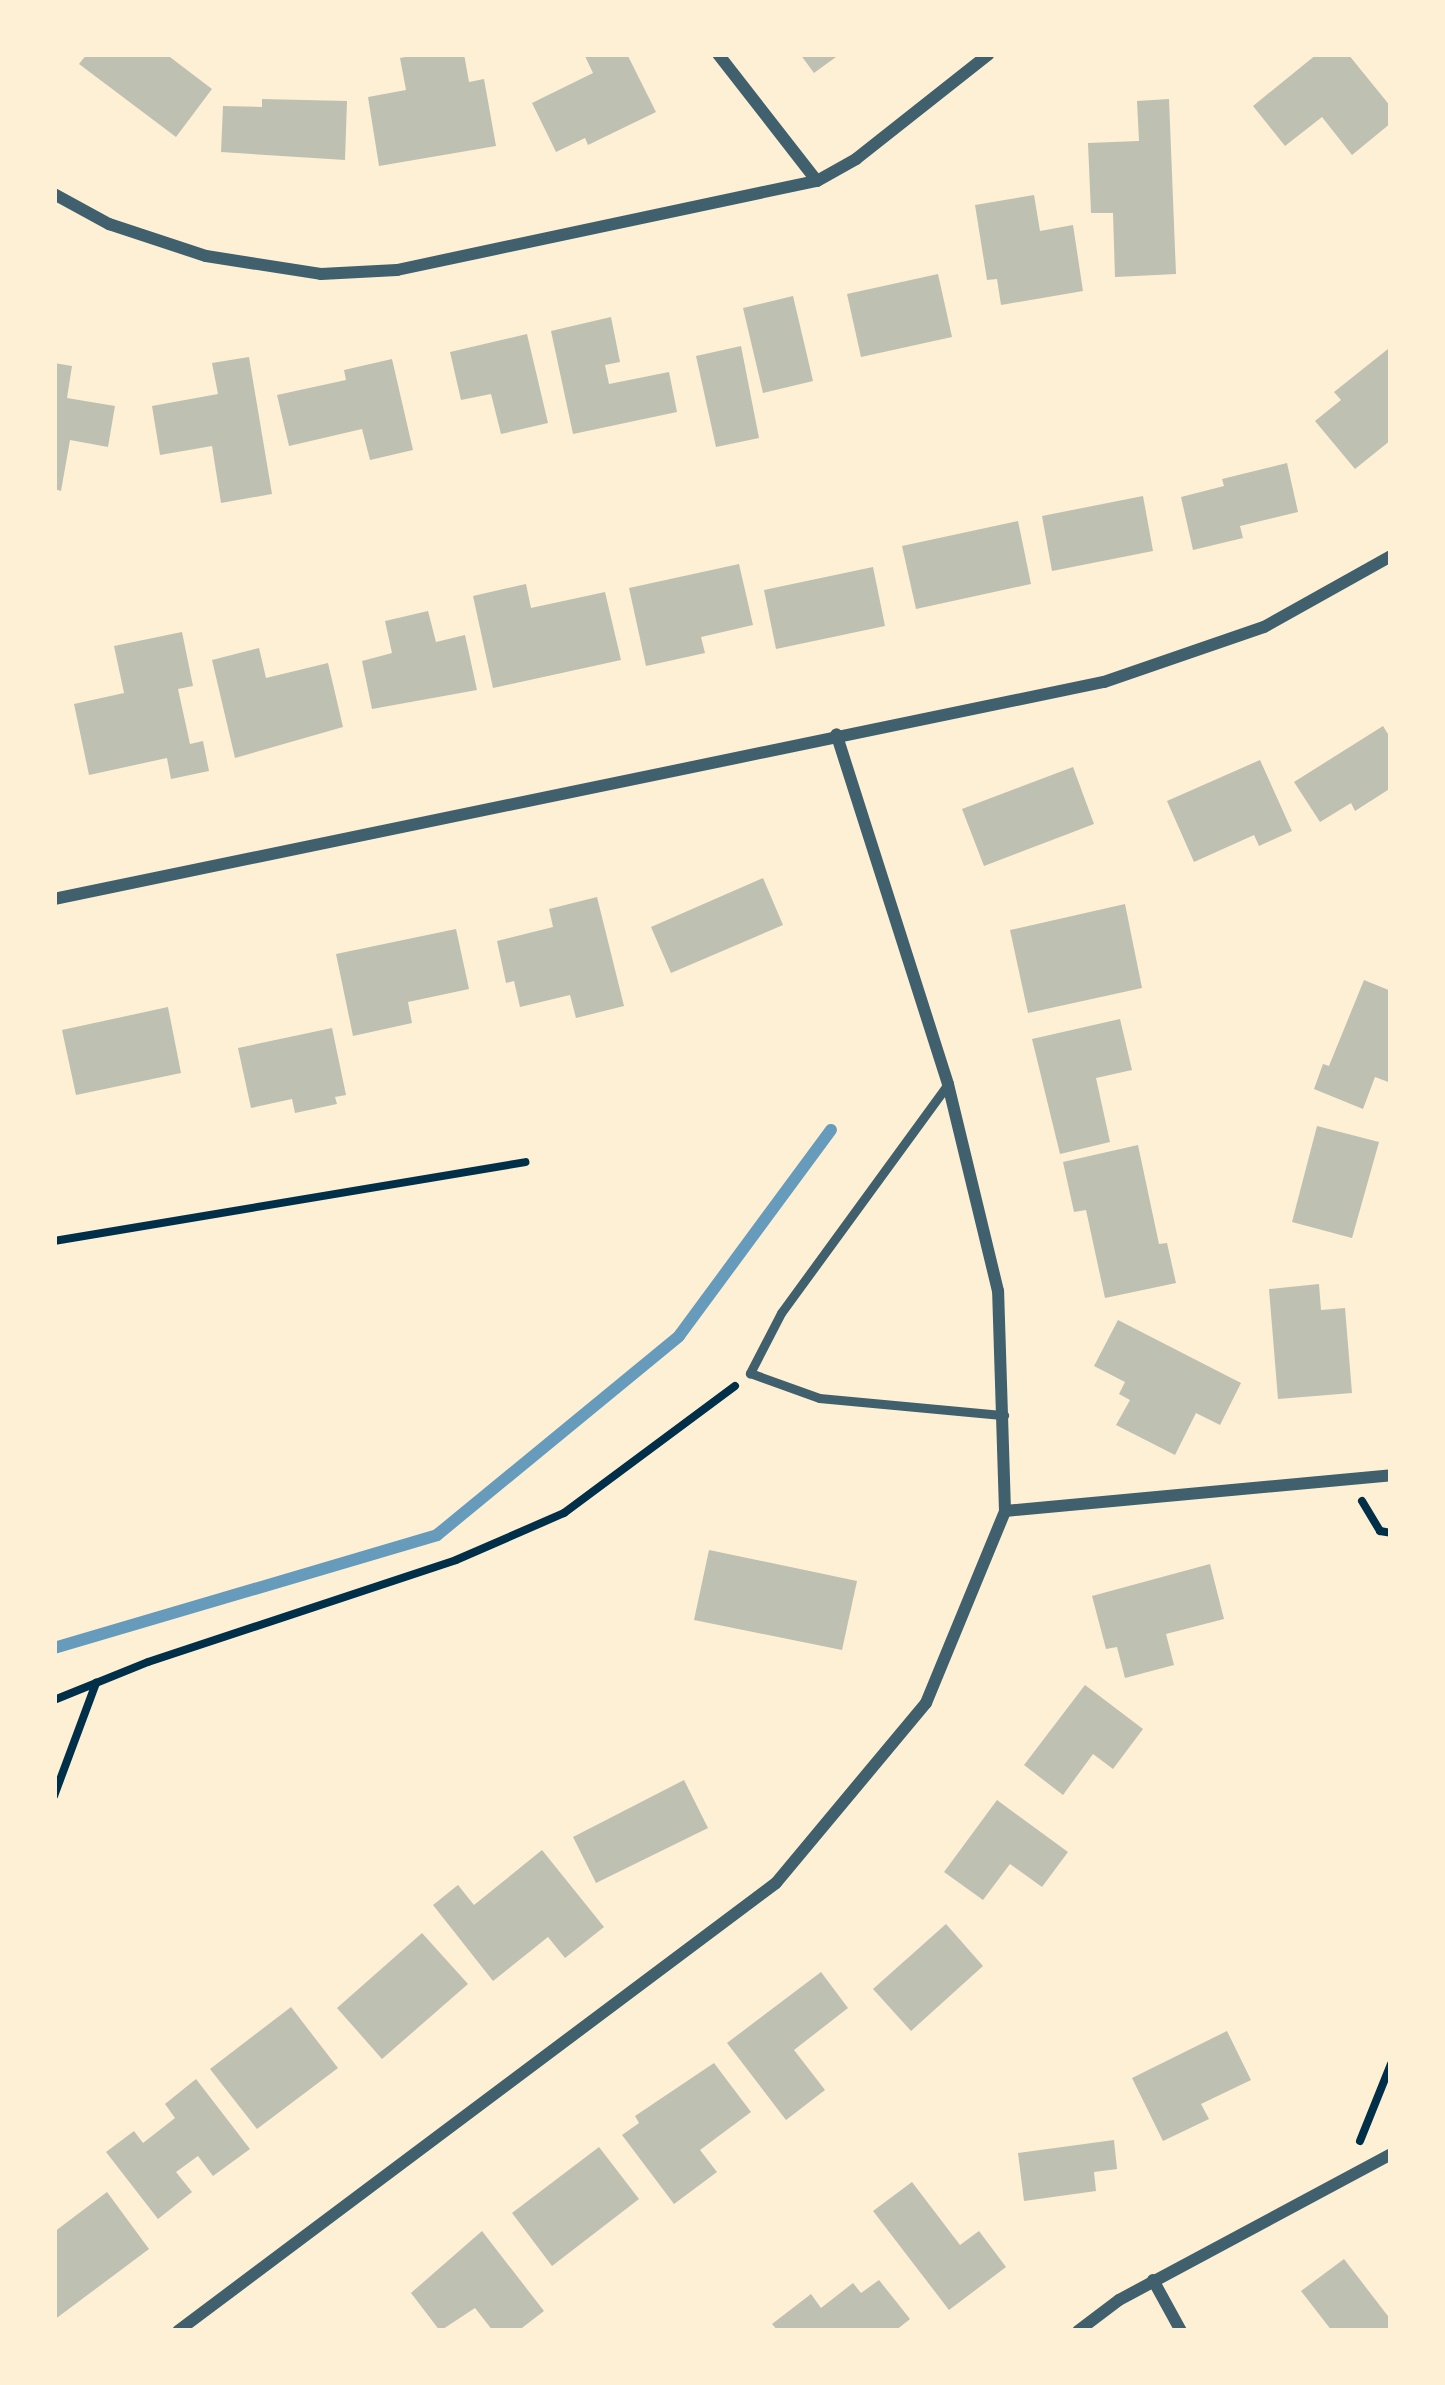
<!DOCTYPE html>
<html>
<head>
<meta charset="utf-8">
<style>
	body { margin:0 }
	#map { position:relative; width:1445px; height:2385px; overflow:hidden; background:#fdf0d5; font-family:"Asap Condensed",sans-serif }
	div>[style] { position:absolute }
	[style*='--x'] { left:calc(var(--x)*1px); top:calc(var(--y)*1px); width:calc(var(--w)*1px); rotate:calc(var(--a)*1deg) }
	.stream>* { height:12px; margin:-6px; padding:0 6px; transform-origin:6px; border-radius:6px; background:#669bbc }
	.building>* { inset:0; background:#bec0b2 }
	.path>* { height:8px; margin:-4px; padding:0 4px; transform-origin:4px; border-radius:4px; background:#003049 }
	.service>* { height:9px; margin:-4.5px; padding:0 4.5px; transform-origin:4.5px; border-radius:4.5px; background:#3f606c }
	.minor>* { height:12px; margin:-6px; padding:0 6px; transform-origin:6px; border-radius:6px; background:#3f606c }
	span { translate:-50% -50%; white-space:nowrap; text-align:center; line-height:1.15; -webkit-text-stroke:12px #fdf0d5; paint-order:stroke }
	.frame { position:absolute; inset:0; border:57px solid #fdf0d5; pointer-events:none }
</style>
</head>
<body>
<div id="map">
	<div class="stream">
		<i style="--x:54;--y:1648;--w:399;--a:-16.4"></i>
		<i style="--x:437;--y:1535;--w:313;--a:-39.4"></i>
		<i style="--x:679;--y:1336;--w:256;--a:-53.6"></i>
	</div>
	<div class="building">
		<i style="clip-path:polygon(87px 54px,166px 54px,212px 89px,176px 137px,79px 64px)"></i>
		<i style="clip-path:polygon(421px 54px,464px 54px,469px 82px,484px 79px,496px 146px,379px 166px,368px 97px,406px 90px,400px 58px)"></i>
		<i style="clip-path:polygon(584px 54px,627px 54px,656px 112px,588px 145px,585px 138px,556px 152px,532px 103px,593px 73px)"></i>
		<i style="clip-path:polygon(800px 54px,840px 54px,814px 73px)"></i>
		<i style="clip-path:polygon(1317px 54px,1348px 54px,1391px 107px,1391px 123px,1352px 155px,1322px 117px,1285px 146px,1253px 106px)"></i>
		<i style="clip-path:polygon(262px 99px,347px 101px,345px 160px,221px 152px,223px 106px,262px 107px)"></i>
		<i style="clip-path:polygon(1169px 99px,1176px 274px,1115px 277px,1113px 213px,1091px 213px,1088px 143px,1139px 141px,1137px 101px)"></i>
		<i style="clip-path:polygon(1034px 195px,1040px 231px,1073px 225px,1083px 291px,1001px 305px,997px 279px,987px 280px,975px 205px)"></i>
		<i style="clip-path:polygon(938px 274px,952px 337px,861px 357px,847px 294px)"></i>
		<i style="clip-path:polygon(793px 296px,813px 381px,763px 393px,743px 308px)"></i>
		<i style="clip-path:polygon(611px 317px,620px 362px,605px 365px,609px 384px,669px 372px,677px 412px,573px 434px,551px 331px)"></i>
		<i style="clip-path:polygon(527px 334px,548px 423px,501px 434px,491px 394px,461px 400px,450px 352px)"></i>
		<i style="clip-path:polygon(741px 346px,759px 438px,716px 447px,696px 356px)"></i>
		<i style="clip-path:polygon(1388px 349px,1391px 440px,1355px 469px,1315px 421px,1341px 400px,1334px 392px)"></i>
		<i style="clip-path:polygon(249px 357px,272px 494px,221px 503px,212px 446px,160px 455px,152px 406px,218px 394px,212px 363px)"></i>
		<i style="clip-path:polygon(392px 359px,413px 450px,370px 460px,362px 429px,289px 446px,277px 395px,346px 380px,344px 370px)"></i>
		<i style="clip-path:polygon(54px 363px,72px 366px,67px 398px,115px 406px,108px 447px,70px 440px,61px 491px,54px 489px)"></i>
		<i style="clip-path:polygon(1287px 463px,1298px 512px,1240px 526px,1243px 538px,1193px 550px,1181px 497px,1224px 486px,1222px 479px)"></i>
		<i style="clip-path:polygon(1143px 496px,1153px 551px,1052px 571px,1042px 516px)"></i>
		<i style="clip-path:polygon(1018px 521px,1031px 584px,916px 609px,902px 546px)"></i>
		<i style="clip-path:polygon(739px 564px,753px 625px,701px 637px,705px 653px,646px 666px,629px 588px)"></i>
		<i style="clip-path:polygon(873px 567px,885px 626px,776px 649px,764px 590px)"></i>
		<i style="clip-path:polygon(526px 584px,531px 608px,605px 592px,621px 660px,493px 688px,473px 596px)"></i>
		<i style="clip-path:polygon(428px 611px,436px 642px,465px 635px,477px 690px,372px 709px,362px 661px,392px 653px,385px 621px)"></i>
		<i style="clip-path:polygon(182px 632px,193px 686px,178px 689px,190px 744px,203px 741px,209px 771px,171px 779px,167px 758px,89px 775px,74px 704px,124px 693px,114px 646px)"></i>
		<i style="clip-path:polygon(259px 648px,266px 678px,328px 663px,343px 727px,235px 758px,212px 660px)"></i>
		<i style="clip-path:polygon(1383px 726px,1391px 739px,1391px 788px,1355px 811px,1351px 803px,1320px 822px,1294px 782px)"></i>
		<i style="clip-path:polygon(1260px 760px,1292px 831px,1259px 846px,1254px 835px,1194px 862px,1167px 801px)"></i>
		<i style="clip-path:polygon(1073px 767px,1094px 824px,984px 866px,962px 809px)"></i>
		<i style="clip-path:polygon(763px 878px,783px 925px,671px 973px,651px 927px)"></i>
		<i style="clip-path:polygon(597px 897px,624px 1006px,576px 1018px,570px 995px,520px 1007px,514px 981px,506px 983px,497px 941px,553px 927px,549px 909px)"></i>
		<i style="clip-path:polygon(1125px 904px,1142px 988px,1028px 1013px,1010px 930px)"></i>
		<i style="clip-path:polygon(456px 929px,469px 989px,408px 1002px,412px 1023px,353px 1036px,336px 954px)"></i>
		<i style="clip-path:polygon(1364px 980px,1391px 991px,1391px 1083px,1375px 1077px,1363px 1109px,1314px 1089px,1323px 1064px,1329px 1066px)"></i>
		<i style="clip-path:polygon(168px 1007px,181px 1073px,76px 1095px,62px 1030px)"></i>
		<i style="clip-path:polygon(1120px 1019px,1132px 1070px,1096px 1078px,1110px 1142px,1060px 1154px,1032px 1039px)"></i>
		<i style="clip-path:polygon(332px 1028px,346px 1095px,335px 1097px,337px 1104px,295px 1113px,292px 1099px,251px 1108px,238px 1048px)"></i>
		<i style="clip-path:polygon(1317px 1126px,1379px 1142px,1352px 1238px,1292px 1222px)"></i>
		<i style="clip-path:polygon(1138px 1145px,1159px 1244px,1167px 1243px,1176px 1283px,1105px 1298px,1086px 1210px,1074px 1212px,1063px 1162px)"></i>
		<i style="clip-path:polygon(1319px 1284px,1321px 1310px,1345px 1308px,1352px 1393px,1278px 1399px,1269px 1289px)"></i>
		<i style="clip-path:polygon(1118px 1320px,1241px 1383px,1220px 1425px,1196px 1413px,1175px 1455px,1116px 1425px,1130px 1400px,1119px 1394px,1125px 1382px,1094px 1366px)"></i>
		<i style="clip-path:polygon(709px 1550px,857px 1581px,842px 1650px,694px 1620px)"></i>
		<i style="clip-path:polygon(1210px 1564px,1224px 1619px,1166px 1634px,1174px 1665px,1125px 1678px,1117px 1647px,1106px 1649px,1092px 1596px)"></i>
		<i style="clip-path:polygon(1085px 1685px,1143px 1729px,1113px 1769px,1093px 1754px,1063px 1795px,1024px 1765px)"></i>
		<i style="clip-path:polygon(684px 1780px,708px 1828px,596px 1883px,573px 1837px)"></i>
		<i style="clip-path:polygon(997px 1800px,1068px 1852px,1042px 1887px,1010px 1864px,983px 1900px,944px 1872px)"></i>
		<i style="clip-path:polygon(542px 1850px,604px 1927px,565px 1958px,548px 1937px,493px 1981px,433px 1905px,458px 1885px,474px 1905px)"></i>
		<i style="clip-path:polygon(946px 1924px,983px 1966px,911px 2031px,873px 1989px)"></i>
		<i style="clip-path:polygon(422px 1933px,468px 1984px,382px 2059px,337px 2008px)"></i>
		<i style="clip-path:polygon(821px 1972px,848px 2008px,794px 2050px,825px 2090px,786px 2120px,727px 2043px)"></i>
		<i style="clip-path:polygon(291px 2007px,338px 2068px,257px 2129px,210px 2069px)"></i>
		<i style="clip-path:polygon(1227px 2031px,1251px 2080px,1201px 2104px,1209px 2119px,1163px 2141px,1132px 2078px)"></i>
		<i style="clip-path:polygon(714px 2063px,751px 2112px,700px 2150px,717px 2172px,674px 2204px,622px 2135px,639px 2123px,635px 2116px)"></i>
		<i style="clip-path:polygon(196px 2079px,250px 2149px,213px 2176px,198px 2156px,176px 2172px,192px 2192px,158px 2219px,106px 2152px,134px 2131px,143px 2143px,175px 2118px,165px 2104px)"></i>
		<i style="clip-path:polygon(1114px 2140px,1117px 2169px,1094px 2172px,1096px 2191px,1024px 2201px,1018px 2153px)"></i>
		<i style="clip-path:polygon(599px 2147px,639px 2199px,552px 2266px,512px 2213px)"></i>
		<i style="clip-path:polygon(912px 2182px,960px 2245px,979px 2231px,1006px 2267px,949px 2310px,873px 2211px)"></i>
		<i style="clip-path:polygon(107px 2192px,149px 2249px,54px 2320px,54px 2232px)"></i>
		<i style="clip-path:polygon(482px 2231px,544px 2311px,518px 2331px,493px 2331px,475px 2308px,440px 2331px,411px 2293px)"></i>
		<i style="clip-path:polygon(1344px 2259px,1391px 2320px,1391px 2331px,1332px 2331px,1301px 2291px)"></i>
		<i style="clip-path:polygon(879px 2280px,910px 2319px,895px 2331px,778px 2331px,772px 2324px,811px 2294px,821px 2308px,853px 2283px,861px 2293px)"></i>
	</div>
	<div class="path">
		<i style="--x:54;--y:1241;--w:478;--a:-9.5"></i>
		<i style="--x:1362;--y:1501;--w:35;--a:59"></i>
		<i style="--x:1380;--y:1531;--w:11;--a:10"></i>
		<i style="--x:54;--y:1700;--w:101;--a:-22"></i>
		<i style="--x:148;--y:1662;--w:324;--a:-18.3"></i>
		<i style="--x:456;--y:1560;--w:118;--a:-23.5"></i>
		<i style="--x:564;--y:1513;--w:213;--a:-36.6"></i>
		<i style="--x:54;--y:1796;--w:121;--a:-69.6"></i>
		<i style="--x:1360;--y:2141;--w:83;--a:-68.1"></i>
	</div>
	<div class="service">
		<i style="--x:948;--y:1084;--w:283;--a:126.1"></i>
		<i style="--x:781;--y:1313;--w:68;--a:117.3"></i>
		<i style="--x:750;--y:1373;--w:73;--a:19.9"></i>
		<i style="--x:819;--y:1398;--w:186;--a:5.3"></i>
	</div>
	<div class="minor">
		<i style="--x:718;--y:54;--w:161;--a:52.1"></i>
		<i style="--x:54;--y:194;--w:63;--a:28.6"></i>
		<i style="--x:109;--y:224;--w:102;--a:18.3"></i>
		<i style="--x:206;--y:256;--w:116;--a:8.9"></i>
		<i style="--x:321;--y:274;--w:76;--a:-3"></i>
		<i style="--x:397;--y:270;--w:429;--a:-12"></i>
		<i style="--x:817;--y:181;--w:45;--a:-29.4"></i>
		<i style="--x:856;--y:159;--w:169;--a:-38.3"></i>
		<i style="--x:54;--y:899;--w:1072;--a:-11.68"></i>
		<i style="--x:1104;--y:682;--w:169;--a:-19"></i>
		<i style="--x:1264;--y:627;--w:145;--a:-29.2"></i>
		<i style="--x:1005;--y:1511;--w:388;--a:-5.3"></i>
		<i style="--x:1153;--y:2280;--w:58;--a:61.2"></i>
		<i style="--x:178;--y:2331;--w:747;--a:-36.84"></i>
		<i style="--x:776;--y:1883;--w:234;--a:-50.2"></i>
		<i style="--x:926;--y:1703;--w:208;--a:-67.6"></i>
		<i style="--x:1005;--y:1511;--w:220;--a:-91.8"></i>
		<i style="--x:998;--y:1291;--w:213;--a:-103.6"></i>
		<i style="--x:948;--y:1084;--w:367;--a:-107.7"></i>
		<i style="--x:1078;--y:2331;--w:51;--a:-37.1"></i>
		<i style="--x:1119;--y:2300;--w:309;--a:-28.2"></i>
	</div>
	<div class="frame"></div>
</div>
</body>
</html>
